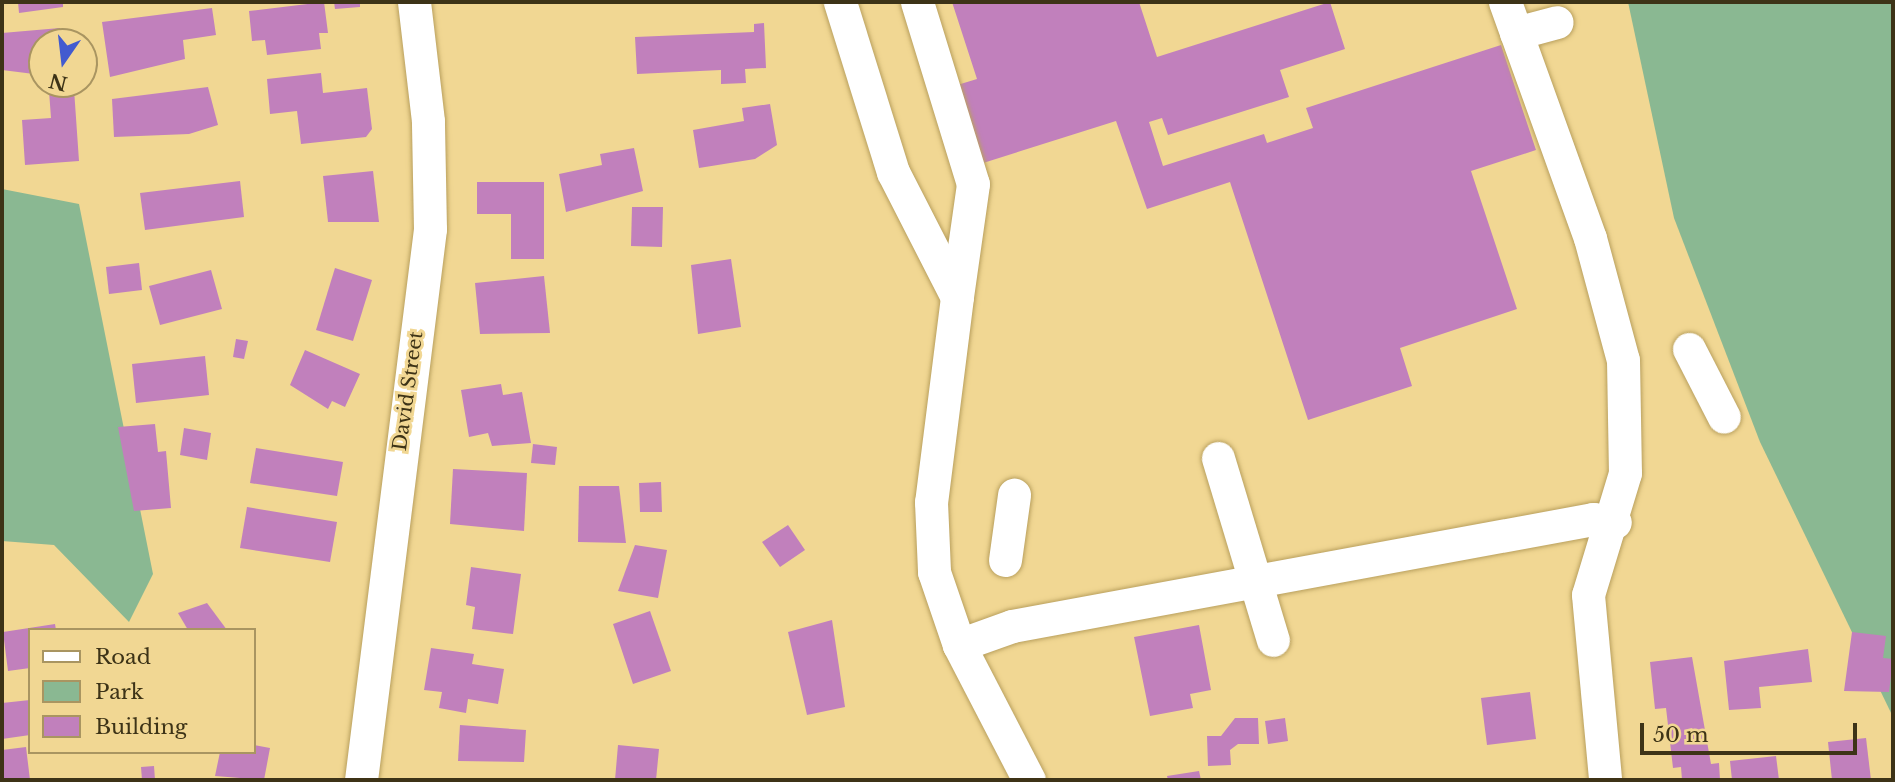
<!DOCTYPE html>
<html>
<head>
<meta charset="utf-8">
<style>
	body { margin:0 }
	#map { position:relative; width:1895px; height:782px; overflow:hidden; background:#f1d793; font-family:"Libre Baskerville",serif }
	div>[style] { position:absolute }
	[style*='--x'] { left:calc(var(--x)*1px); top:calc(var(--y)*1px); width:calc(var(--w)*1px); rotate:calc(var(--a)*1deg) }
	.green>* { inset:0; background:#8ab892 }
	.building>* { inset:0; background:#c180bc }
	.roads { filter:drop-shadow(0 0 2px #b9a05e) drop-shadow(0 0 2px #b9a05e) }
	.minor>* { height:33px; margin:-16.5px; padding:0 16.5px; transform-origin:16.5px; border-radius:16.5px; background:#fff }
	span { translate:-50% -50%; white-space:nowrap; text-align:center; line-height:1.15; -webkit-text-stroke:6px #f1d793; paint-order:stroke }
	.street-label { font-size:19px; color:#3d3317 }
	.frame { position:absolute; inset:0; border:4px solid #3d3317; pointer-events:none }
	.legend { position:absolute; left:28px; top:628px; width:228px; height:126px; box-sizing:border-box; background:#f1d793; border:2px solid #a99561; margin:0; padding:9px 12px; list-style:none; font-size:21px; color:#3d3317 }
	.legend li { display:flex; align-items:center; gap:14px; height:35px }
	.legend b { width:35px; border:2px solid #a99561 }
	.north { position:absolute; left:28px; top:28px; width:70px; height:70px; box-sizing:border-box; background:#f1d793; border:2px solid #a99561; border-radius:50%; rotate:194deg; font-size:19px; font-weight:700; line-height:28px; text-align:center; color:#3d3317 }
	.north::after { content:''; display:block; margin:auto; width:24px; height:32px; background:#425bcf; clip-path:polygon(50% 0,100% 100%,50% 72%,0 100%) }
	.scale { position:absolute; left:1640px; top:723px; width:217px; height:32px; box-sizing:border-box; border:4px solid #3d3317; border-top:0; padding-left:9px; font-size:21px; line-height:24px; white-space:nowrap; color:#3d3317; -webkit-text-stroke:5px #f1d793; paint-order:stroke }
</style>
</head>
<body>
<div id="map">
	<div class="green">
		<i style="clip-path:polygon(1628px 2px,1893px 2px,1893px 717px,1760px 442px,1674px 218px)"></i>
		<i style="clip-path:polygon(2px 189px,79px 204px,153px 574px,129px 622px,54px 545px,2px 541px)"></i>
	</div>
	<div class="building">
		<i style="clip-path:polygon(18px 2px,63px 2px,63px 7px,19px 13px)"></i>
		<i style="clip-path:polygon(324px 2px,328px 33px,319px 33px,321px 49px,267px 55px,265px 40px,252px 41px,249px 11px)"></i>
		<i style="clip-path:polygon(334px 2px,360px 2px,360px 7px,335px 9px)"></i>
		<i style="clip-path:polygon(952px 2px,1139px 2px,1157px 57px,1330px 2px,1345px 49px,1280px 70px,1289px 97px,1168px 135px,1162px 118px,1149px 122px,1163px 166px,1264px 134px,1267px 143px,1313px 128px,1306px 108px,1501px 45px,1536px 150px,1471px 171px,1517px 309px,1400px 348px,1412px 386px,1308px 420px,1230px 182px,1147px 209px,1116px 121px,980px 164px,954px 86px,977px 79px)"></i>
		<i style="clip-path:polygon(212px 8px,216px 35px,183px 40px,185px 59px,110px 77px,102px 22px)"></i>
		<i style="clip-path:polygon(764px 23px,766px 68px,745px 69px,746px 83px,721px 84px,721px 70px,637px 74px,635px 37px,754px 32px,754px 24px)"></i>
		<i style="clip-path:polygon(60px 28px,62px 42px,42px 42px,42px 75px,2px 70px,2px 33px)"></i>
		<i style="clip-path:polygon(321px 73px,323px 93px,367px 88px,372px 129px,366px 137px,301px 144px,297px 111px,270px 114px,267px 79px)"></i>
		<i style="clip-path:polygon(208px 87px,218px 125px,189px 134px,114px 137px,112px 99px)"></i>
		<i style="clip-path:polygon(74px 89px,79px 161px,25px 165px,22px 120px,51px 118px,49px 91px)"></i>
		<i style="clip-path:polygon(770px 104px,777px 145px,755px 159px,699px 168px,693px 130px,744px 121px,742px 108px)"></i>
		<i style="clip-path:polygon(634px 148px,643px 191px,566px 212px,559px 174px,602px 165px,600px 154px)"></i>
		<i style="clip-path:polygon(373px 171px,379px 222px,328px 222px,323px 176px)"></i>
		<i style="clip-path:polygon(240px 181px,244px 217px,145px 230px,140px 193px)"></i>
		<i style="clip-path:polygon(477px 182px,544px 182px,544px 259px,511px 259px,511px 214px,477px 214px)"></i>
		<i style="clip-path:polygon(632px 207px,663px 207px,662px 247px,631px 246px)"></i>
		<i style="clip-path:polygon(731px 259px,741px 327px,698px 334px,691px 265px)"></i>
		<i style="clip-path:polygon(139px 263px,142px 290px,109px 294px,106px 267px)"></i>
		<i style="clip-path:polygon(335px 268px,372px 280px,353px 341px,316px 330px)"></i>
		<i style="clip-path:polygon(211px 270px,222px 309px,160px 325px,149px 286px)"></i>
		<i style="clip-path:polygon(544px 276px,550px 333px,480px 334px,475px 283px)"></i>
		<i style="clip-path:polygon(236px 339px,248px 341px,244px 359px,233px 357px)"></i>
		<i style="clip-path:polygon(305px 350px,360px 374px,345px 407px,332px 401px,328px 409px,290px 385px)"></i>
		<i style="clip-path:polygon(205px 356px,209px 395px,136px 403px,132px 364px)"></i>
		<i style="clip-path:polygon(501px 384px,503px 395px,522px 392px,531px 443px,492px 446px,488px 433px,469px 437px,461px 390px)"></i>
		<i style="clip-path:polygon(155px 424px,158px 452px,166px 451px,171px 508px,134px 511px,118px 427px)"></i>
		<i style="clip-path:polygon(184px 428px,211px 433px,207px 460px,180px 455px)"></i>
		<i style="clip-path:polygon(533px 444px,557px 447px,555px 465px,531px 463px)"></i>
		<i style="clip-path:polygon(256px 448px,343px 462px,337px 496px,250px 483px)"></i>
		<i style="clip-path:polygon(453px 469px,527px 473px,524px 531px,450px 524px)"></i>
		<i style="clip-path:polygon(661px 482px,662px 512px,640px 512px,639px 483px)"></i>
		<i style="clip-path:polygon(579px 486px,619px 486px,626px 543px,578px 542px)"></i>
		<i style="clip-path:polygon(247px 507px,337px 522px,330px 562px,240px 548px)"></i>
		<i style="clip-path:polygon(788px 525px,805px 550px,780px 567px,762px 542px)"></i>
		<i style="clip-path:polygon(635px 545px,667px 550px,658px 598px,618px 591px)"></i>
		<i style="clip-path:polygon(471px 567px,521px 574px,513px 634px,472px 629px,475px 607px,466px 605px)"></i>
		<i style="clip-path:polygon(207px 603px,227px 630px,188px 630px,178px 613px)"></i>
		<i style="clip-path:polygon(650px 611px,671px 671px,633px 684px,613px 624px)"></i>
		<i style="clip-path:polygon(832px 620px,845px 707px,807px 715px,788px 632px)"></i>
		<i style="clip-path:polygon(55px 624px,56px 630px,30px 630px,30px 668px,8px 671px,3px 632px)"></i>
		<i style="clip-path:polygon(1199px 625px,1211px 690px,1190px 694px,1193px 708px,1150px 716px,1134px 637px)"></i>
		<i style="clip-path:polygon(1852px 632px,1886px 636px,1883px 658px,1893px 659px,1889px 692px,1844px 691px)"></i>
		<i style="clip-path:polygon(431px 648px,474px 654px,472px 664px,504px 669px,498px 704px,468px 699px,466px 713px,439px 708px,442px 692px,424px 690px)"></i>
		<i style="clip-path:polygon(1808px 649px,1812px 682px,1759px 687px,1761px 708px,1729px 710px,1724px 661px)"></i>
		<i style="clip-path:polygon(1692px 657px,1711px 764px,1719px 763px,1720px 780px,1682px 780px,1681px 767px,1673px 768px,1666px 708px,1655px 709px,1650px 662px)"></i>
		<i style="clip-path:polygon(1530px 692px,1536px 739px,1487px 745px,1481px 698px)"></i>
		<i style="clip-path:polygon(30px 700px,30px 735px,2px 739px,2px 703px)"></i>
		<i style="clip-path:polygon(1235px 718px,1258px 718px,1259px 744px,1238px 744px,1230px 750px,1231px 765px,1208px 766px,1207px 736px,1221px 736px)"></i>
		<i style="clip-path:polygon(1285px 718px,1288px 741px,1268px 744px,1265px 721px)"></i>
		<i style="clip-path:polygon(460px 725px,526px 730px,524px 762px,458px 761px)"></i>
		<i style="clip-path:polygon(1866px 738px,1871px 780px,1832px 780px,1828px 742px)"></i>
		<i style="clip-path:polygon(254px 745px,270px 748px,264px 780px,215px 776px,220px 752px,254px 752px)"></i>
		<i style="clip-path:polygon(618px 745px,659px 749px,656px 780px,615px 780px)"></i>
		<i style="clip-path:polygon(26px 747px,30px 780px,2px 780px,2px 750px)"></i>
		<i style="clip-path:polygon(1776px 756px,1779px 780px,1732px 780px,1730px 761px)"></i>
		<i style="clip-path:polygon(154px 766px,155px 780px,142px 780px,141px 767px)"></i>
		<i style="clip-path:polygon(1199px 771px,1201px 780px,1168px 780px,1167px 776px)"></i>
	</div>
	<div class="roads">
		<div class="minor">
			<i style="--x:840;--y:2;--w:178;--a:72.7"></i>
			<i style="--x:893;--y:172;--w:140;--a:62.9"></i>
			<i style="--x:957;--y:297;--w:207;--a:97.2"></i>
			<i style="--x:931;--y:502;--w:70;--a:87.5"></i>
			<i style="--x:934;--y:572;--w:77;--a:71.1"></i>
			<i style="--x:959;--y:645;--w:152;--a:62.6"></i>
			<i style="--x:917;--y:2;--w:190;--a:72.9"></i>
			<i style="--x:973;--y:184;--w:114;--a:98.1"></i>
			<i style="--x:1505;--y:2;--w:251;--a:70.2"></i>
			<i style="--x:1590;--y:238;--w:126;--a:74.9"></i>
			<i style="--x:1623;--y:360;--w:113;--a:89"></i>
			<i style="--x:1625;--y:473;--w:127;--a:106.9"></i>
			<i style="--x:1588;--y:595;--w:186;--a:84.7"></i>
			<i style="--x:1516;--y:33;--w:42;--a:-15"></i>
			<i style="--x:1689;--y:349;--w:76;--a:62.8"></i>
			<i style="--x:1218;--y:458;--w:190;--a:73.2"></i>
			<i style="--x:1005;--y:560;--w:66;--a:-82.1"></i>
			<i style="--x:959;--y:645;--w:56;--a:-19.7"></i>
			<i style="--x:1012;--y:626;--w:591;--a:-10.43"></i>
			<i style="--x:1593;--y:519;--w:22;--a:8"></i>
			<i style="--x:361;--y:780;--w:555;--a:-82.86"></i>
			<i style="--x:430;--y:229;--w:108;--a:-91.1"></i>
			<i style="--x:428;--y:121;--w:120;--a:-96.7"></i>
		</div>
	</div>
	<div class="street-label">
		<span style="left:408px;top:391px;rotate:-82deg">David Street</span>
	</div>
	<div class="frame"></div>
	<ul class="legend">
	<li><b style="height:9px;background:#fff"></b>Road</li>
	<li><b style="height:19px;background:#8ab892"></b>Park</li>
	<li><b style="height:19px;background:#c180bc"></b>Building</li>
	</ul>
	<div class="north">N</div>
	<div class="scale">50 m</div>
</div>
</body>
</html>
